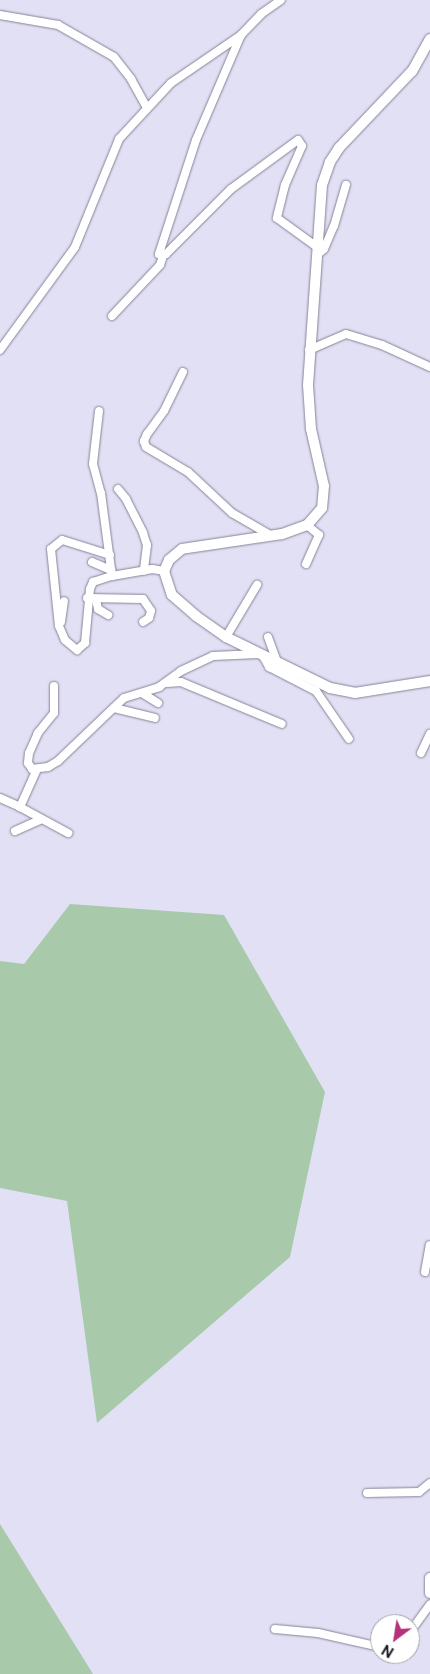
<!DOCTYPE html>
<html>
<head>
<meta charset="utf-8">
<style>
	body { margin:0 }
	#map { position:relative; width:430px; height:1674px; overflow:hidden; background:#e2e0f5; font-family:"Public Sans",sans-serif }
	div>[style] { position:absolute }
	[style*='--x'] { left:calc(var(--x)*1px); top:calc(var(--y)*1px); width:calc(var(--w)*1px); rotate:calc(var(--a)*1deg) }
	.green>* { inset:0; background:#a8caab }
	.roads { filter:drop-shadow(0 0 1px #868396) drop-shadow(0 0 1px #868396) }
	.street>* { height:8px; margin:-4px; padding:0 4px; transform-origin:4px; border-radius:4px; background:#fff }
	.secondary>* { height:10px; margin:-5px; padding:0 5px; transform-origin:5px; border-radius:5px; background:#fff }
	span { translate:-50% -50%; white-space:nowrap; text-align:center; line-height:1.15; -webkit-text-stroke:5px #fff; paint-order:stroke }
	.north { position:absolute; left:370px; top:1614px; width:50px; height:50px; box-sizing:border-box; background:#fff; border:1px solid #a3a3a6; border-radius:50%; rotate:211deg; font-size:14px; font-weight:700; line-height:20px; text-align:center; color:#1a1921 }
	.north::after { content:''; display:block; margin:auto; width:18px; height:22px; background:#b53179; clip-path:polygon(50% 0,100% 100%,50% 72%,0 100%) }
</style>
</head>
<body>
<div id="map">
	<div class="green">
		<i style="clip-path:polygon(70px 904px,224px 915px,325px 1092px,290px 1257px,97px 1423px,67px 1201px,0 1188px,0 961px,24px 964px)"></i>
		<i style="clip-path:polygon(0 1524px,93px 1674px,0 1674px)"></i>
	</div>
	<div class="roads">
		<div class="street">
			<i style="--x:0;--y:15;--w:59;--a:9.8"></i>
			<i style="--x:58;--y:25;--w:64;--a:29.7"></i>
			<i style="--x:114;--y:57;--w:28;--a:52"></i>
			<i style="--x:131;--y:79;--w:33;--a:61"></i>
			<i style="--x:241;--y:35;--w:114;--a:113.2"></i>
			<i style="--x:196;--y:140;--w:120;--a:108"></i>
			<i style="--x:159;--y:254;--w:7;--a:0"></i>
			<i style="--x:166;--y:254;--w:92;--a:-45"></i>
			<i style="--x:231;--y:189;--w:83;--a:-36.2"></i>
			<i style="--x:298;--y:140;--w:7;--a:56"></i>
			<i style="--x:302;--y:146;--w:43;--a:113.6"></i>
			<i style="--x:285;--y:185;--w:34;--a:104"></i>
			<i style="--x:277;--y:218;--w:49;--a:35.9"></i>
			<i style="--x:317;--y:255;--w:9;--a:-41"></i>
			<i style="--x:324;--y:249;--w:25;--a:-67"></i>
			<i style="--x:334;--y:226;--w:43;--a:-73.7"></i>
			<i style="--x:112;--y:316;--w:70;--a:-46.7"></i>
			<i style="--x:160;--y:265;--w:9;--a:-72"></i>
			<i style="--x:0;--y:350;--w:127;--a:-53.9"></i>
			<i style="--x:75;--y:247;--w:117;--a:-67.8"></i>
			<i style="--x:119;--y:139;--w:76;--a:-47.1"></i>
			<i style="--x:171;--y:83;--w:85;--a:-34.4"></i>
			<i style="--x:241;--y:35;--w:29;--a:-46"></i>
			<i style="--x:261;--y:14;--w:24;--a:-35"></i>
			<i style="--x:309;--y:350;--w:40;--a:-23.4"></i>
			<i style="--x:346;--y:334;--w:38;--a:17"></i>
			<i style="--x:382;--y:345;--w:53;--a:24.6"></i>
			<i style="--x:183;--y:372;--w:43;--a:116"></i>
			<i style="--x:164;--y:411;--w:29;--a:126"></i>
			<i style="--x:147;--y:434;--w:8;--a:113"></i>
			<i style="--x:144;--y:441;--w:6;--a:72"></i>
			<i style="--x:146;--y:447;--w:49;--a:30.8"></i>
			<i style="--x:188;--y:472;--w:60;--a:43"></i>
			<i style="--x:232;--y:513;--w:44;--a:30.1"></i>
			<i style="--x:99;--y:411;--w:53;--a:96.5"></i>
			<i style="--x:93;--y:464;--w:30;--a:75"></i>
			<i style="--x:101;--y:493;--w:84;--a:82.5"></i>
			<i style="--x:112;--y:576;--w:41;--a:-9.9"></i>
			<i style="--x:152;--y:569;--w:12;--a:9"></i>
			<i style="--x:118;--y:489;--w:13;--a:51"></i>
			<i style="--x:126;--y:499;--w:38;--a:63"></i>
			<i style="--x:143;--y:533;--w:13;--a:72"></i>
			<i style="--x:147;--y:545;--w:26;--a:97"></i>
			<i style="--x:110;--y:555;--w:50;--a:-162.6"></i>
			<i style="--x:62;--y:540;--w:14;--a:141"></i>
			<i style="--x:51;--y:549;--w:77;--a:84.1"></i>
			<i style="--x:59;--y:626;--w:15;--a:67"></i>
			<i style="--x:65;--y:640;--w:16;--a:40"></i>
			<i style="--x:77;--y:650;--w:11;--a:-41"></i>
			<i style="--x:85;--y:643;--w:54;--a:-84.7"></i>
			<i style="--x:90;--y:589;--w:8;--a:-67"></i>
			<i style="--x:93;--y:582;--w:20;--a:-18"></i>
			<i style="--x:92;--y:562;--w:21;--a:23"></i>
			<i style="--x:306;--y:564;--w:32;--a:-66"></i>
			<i style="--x:319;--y:535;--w:16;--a:-140"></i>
			<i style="--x:87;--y:598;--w:56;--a:1"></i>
			<i style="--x:143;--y:599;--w:14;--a:56"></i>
			<i style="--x:151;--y:611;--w:7;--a:106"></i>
			<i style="--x:149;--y:618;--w:7;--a:146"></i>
			<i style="--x:96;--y:600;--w:9;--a:77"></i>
			<i style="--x:98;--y:609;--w:12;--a:31"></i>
			<i style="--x:61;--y:622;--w:21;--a:-82"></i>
			<i style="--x:226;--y:637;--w:61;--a:-59.2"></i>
			<i style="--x:268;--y:637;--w:27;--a:70"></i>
			<i style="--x:263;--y:656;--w:13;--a:61"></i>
			<i style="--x:269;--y:667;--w:53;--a:27.1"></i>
			<i style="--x:316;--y:691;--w:58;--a:55.5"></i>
			<i style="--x:167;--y:683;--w:14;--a:-4"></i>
			<i style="--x:181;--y:682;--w:109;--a:22.6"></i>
			<i style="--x:54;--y:686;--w:27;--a:90"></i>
			<i style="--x:54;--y:713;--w:26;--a:129"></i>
			<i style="--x:38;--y:733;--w:22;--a:114"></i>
			<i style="--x:29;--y:753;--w:10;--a:96"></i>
			<i style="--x:28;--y:763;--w:7;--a:56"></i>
			<i style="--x:32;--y:769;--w:16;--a:-7"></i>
			<i style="--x:48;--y:767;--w:12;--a:-31"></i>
			<i style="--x:58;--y:761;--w:91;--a:-43.7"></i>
			<i style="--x:124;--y:698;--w:37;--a:-17"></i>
			<i style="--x:159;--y:687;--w:27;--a:-36"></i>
			<i style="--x:181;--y:671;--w:35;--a:-25"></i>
			<i style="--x:213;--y:656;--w:45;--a:-2.5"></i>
			<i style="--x:142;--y:693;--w:19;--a:32"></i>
			<i style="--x:114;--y:708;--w:42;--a:13.7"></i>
			<i style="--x:421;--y:753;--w:21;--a:-65"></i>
			<i style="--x:37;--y:769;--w:42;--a:114.1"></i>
			<i style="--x:20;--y:807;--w:55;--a:28.4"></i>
			<i style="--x:0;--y:798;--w:22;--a:24"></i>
			<i style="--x:15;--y:831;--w:27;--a:-24"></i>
			<i style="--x:425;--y:1272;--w:27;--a:-80"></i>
			<i style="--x:367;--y:1493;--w:52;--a:-1.1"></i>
			<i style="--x:419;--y:1492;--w:14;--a:-39"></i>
			<i style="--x:275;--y:1629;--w:43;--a:5.3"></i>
			<i style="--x:318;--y:1633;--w:64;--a:12.7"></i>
			<i style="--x:410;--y:1632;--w:34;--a:-54"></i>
		</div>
		<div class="secondary">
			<i style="--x:430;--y:39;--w:37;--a:119"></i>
			<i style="--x:412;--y:71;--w:106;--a:133.5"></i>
			<i style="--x:339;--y:148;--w:17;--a:123"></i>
			<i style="--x:330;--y:162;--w:24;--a:109"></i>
			<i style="--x:322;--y:185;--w:200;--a:94"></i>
			<i style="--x:308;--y:385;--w:44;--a:86.1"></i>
			<i style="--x:311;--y:429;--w:58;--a:77.2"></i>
			<i style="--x:324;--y:486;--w:22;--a:95"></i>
			<i style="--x:322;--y:508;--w:23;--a:131"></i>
			<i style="--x:307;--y:525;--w:27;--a:160"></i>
			<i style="--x:282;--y:534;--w:101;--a:171.5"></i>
			<i style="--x:182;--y:549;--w:17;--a:140"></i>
			<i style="--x:169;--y:560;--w:12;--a:114"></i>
			<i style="--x:164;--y:571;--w:25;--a:72"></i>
			<i style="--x:172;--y:595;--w:32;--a:41"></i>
			<i style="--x:196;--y:616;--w:37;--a:35"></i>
			<i style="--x:226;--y:637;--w:116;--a:26.1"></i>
			<i style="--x:330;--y:688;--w:25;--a:11"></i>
			<i style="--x:355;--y:693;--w:76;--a:-9.1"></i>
			<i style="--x:430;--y:1578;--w:15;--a:90"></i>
		</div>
	</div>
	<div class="north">N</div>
</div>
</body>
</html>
